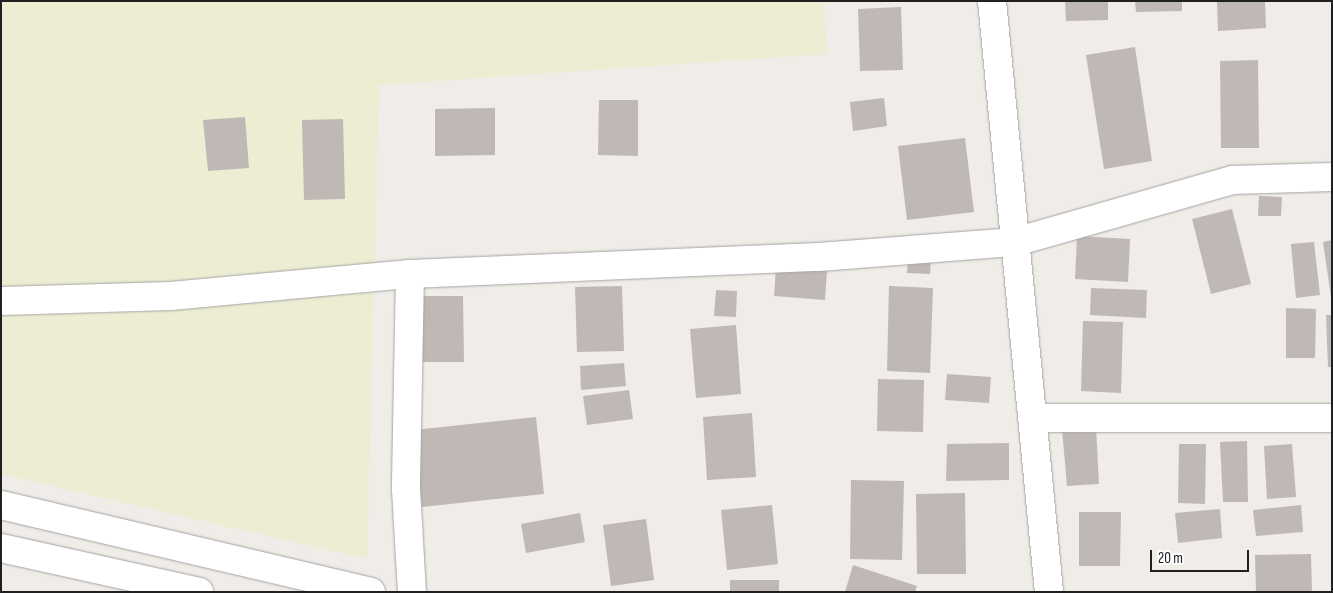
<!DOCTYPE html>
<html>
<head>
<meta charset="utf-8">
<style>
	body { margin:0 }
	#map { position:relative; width:1333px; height:593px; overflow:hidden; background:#f0ece7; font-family:"Sofia Sans Condensed",sans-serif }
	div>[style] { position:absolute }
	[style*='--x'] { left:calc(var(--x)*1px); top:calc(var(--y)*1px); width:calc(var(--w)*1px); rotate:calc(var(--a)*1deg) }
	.farmland>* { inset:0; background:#ededd4 }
	.building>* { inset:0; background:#c0b8b4 }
	.roads { filter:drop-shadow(0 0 1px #a4a4a4) drop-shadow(0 0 1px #a4a4a4) }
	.minor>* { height:28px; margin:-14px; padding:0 14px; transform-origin:14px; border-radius:14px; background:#fff }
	span { translate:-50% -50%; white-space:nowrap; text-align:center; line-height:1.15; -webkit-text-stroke:4px #fff; paint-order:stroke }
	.frame { position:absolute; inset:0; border:2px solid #202020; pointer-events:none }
	.scale { position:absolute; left:1150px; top:550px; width:99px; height:22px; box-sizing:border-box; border:2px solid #202020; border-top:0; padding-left:6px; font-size:15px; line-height:18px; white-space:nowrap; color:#202020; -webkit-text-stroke:4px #fff; paint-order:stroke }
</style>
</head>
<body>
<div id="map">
	<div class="farmland">
		<i style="clip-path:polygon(1px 1px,824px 1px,827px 54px,379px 85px,367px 559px,1px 474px)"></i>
	</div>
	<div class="building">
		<i style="clip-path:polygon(1065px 1px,1108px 1px,1108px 20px,1066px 21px)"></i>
		<i style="clip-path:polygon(1135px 1px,1182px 1px,1182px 11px,1136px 12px)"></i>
		<i style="clip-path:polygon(1217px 1px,1265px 1px,1266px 28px,1218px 31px)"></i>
		<i style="clip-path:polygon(901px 7px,903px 70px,860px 71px,858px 9px)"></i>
		<i style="clip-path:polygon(1135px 47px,1152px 161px,1104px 169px,1086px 55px)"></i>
		<i style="clip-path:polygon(1258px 60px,1259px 148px,1221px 148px,1220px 61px)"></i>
		<i style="clip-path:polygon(884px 98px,887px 126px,853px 131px,850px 102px)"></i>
		<i style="clip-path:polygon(599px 100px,638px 100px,638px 156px,598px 155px)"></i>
		<i style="clip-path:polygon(495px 108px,495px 155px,435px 156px,435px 109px)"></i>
		<i style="clip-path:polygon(245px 117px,249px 168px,208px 171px,203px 120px)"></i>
		<i style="clip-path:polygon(343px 119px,345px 199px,304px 200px,302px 120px)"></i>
		<i style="clip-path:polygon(965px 138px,974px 212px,907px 220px,898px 146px)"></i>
		<i style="clip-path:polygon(1259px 196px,1282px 197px,1281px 216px,1258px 216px)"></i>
		<i style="clip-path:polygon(1232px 209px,1251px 284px,1211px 294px,1192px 219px)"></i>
		<i style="clip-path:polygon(1077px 236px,1130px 239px,1128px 282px,1075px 279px)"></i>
		<i style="clip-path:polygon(1332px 240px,1332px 297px,1331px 297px,1323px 242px)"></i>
		<i style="clip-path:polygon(1314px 242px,1320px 295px,1296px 298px,1291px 244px)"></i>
		<i style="clip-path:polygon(908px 255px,931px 257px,930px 274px,907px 273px)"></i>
		<i style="clip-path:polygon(776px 267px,827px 271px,825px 300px,774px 296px)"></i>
		<i style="clip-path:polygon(622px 286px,624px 351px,577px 352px,575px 287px)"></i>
		<i style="clip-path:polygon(889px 286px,933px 288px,930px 373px,887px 371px)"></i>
		<i style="clip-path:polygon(1091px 288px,1147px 290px,1146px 318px,1090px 315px)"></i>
		<i style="clip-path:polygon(716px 290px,737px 291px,736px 317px,714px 316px)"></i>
		<i style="clip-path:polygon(420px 296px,463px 296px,464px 362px,421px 362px)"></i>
		<i style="clip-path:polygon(1286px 308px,1316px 309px,1315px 358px,1286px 358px)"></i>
		<i style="clip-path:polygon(1326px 315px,1332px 315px,1332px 367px,1328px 367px)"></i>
		<i style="clip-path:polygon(1083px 321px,1123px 322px,1121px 393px,1081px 391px)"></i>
		<i style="clip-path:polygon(736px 325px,741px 394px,696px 398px,690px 329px)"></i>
		<i style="clip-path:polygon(624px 363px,626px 386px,581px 390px,580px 366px)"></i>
		<i style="clip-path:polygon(947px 374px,991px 377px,989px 403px,945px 400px)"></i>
		<i style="clip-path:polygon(878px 379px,924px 380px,923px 432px,877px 431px)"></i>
		<i style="clip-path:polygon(629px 390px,633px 419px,587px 425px,583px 396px)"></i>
		<i style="clip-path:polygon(752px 413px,756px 477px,707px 480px,703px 417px)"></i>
		<i style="clip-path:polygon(536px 417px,544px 494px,422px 507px,414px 430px)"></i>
		<i style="clip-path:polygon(1096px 427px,1099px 484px,1067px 486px,1062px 429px)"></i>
		<i style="clip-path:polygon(1247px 441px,1248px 502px,1223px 502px,1220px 442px)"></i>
		<i style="clip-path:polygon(1009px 443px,1009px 480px,946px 481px,947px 444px)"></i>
		<i style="clip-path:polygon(1179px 444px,1206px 444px,1205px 504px,1178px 503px)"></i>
		<i style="clip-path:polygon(1292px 444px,1296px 497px,1267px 499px,1264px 446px)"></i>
		<i style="clip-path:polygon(851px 480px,904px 481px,902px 560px,850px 559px)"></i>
		<i style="clip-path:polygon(965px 493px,966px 574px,917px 574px,916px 494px)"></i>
		<i style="clip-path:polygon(772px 505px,778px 564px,727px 570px,721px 510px)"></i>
		<i style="clip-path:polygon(1301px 505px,1303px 532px,1256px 536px,1253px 510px)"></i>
		<i style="clip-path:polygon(1220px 509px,1222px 538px,1178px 543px,1175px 513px)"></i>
		<i style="clip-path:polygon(1079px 512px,1121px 512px,1120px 566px,1079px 566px)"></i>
		<i style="clip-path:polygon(580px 513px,585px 542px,526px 553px,521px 524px)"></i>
		<i style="clip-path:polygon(646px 519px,654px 580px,611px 586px,603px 525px)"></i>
		<i style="clip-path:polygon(1311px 554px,1312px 592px,1256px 592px,1255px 555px)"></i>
		<i style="clip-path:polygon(853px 565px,917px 586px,915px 592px,845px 592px)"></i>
		<i style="clip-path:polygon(730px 580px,779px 580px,779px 592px,730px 592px)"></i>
	</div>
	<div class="roads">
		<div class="minor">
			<i style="--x:992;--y:1;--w:594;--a:84.49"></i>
			<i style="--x:410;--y:274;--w:215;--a:91.1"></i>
			<i style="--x:406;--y:489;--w:103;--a:86.7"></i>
			<i style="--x:1;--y:301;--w:170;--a:-1.7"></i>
			<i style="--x:171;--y:296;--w:240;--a:-5.3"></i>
			<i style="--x:410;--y:274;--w:409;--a:-2.4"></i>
			<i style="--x:819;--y:257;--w:197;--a:-4.4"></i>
			<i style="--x:1015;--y:242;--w:227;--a:-15.9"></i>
			<i style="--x:1233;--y:180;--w:99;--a:-1.7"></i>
			<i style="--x:1032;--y:418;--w:300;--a:0"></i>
			<i style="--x:1;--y:505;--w:380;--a:13.2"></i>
			<i style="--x:1;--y:548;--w:203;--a:12.5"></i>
		</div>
	</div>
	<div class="frame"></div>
	<div class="scale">20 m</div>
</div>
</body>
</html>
